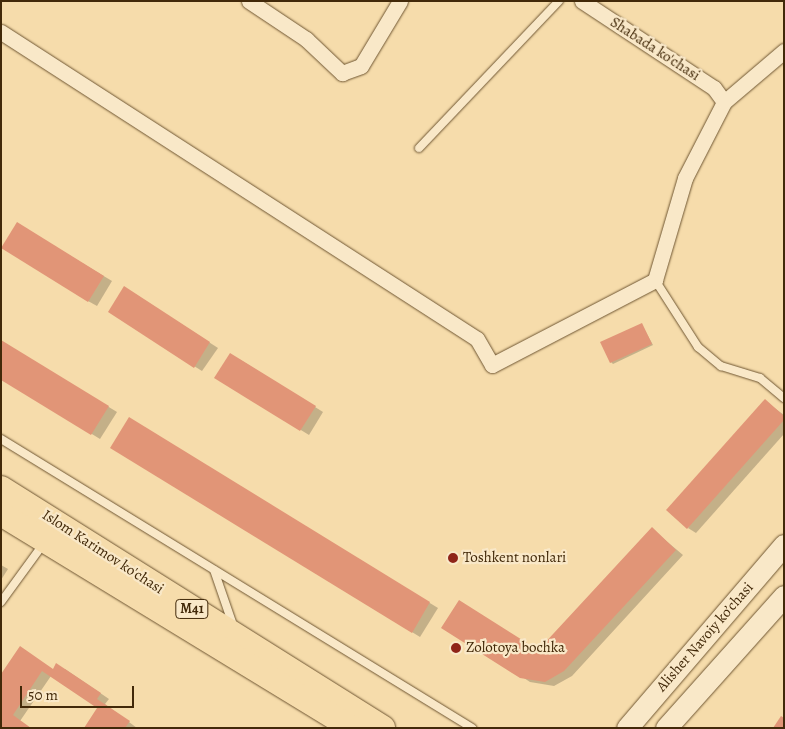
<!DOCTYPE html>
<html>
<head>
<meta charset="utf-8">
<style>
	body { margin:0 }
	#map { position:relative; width:785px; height:729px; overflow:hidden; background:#f6dcab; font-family:Alegreya,serif }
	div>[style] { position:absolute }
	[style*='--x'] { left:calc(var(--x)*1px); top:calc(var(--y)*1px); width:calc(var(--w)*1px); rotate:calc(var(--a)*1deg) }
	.shadow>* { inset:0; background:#0003 }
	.building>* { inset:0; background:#e19577 }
	.roads { filter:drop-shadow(0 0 1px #6f5632) drop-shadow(0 0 1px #6f5632) }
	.lane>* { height:8px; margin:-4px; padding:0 4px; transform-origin:4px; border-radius:4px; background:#f9e8c8 }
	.street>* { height:15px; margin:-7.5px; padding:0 7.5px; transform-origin:7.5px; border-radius:7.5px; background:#f9e8c8 }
	.secondary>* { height:21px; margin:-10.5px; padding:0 10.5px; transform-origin:10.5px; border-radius:10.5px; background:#f9e8c8 }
	.primary>* { height:24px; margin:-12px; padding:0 12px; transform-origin:12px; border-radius:12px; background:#f6dcab }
	.dots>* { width:14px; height:14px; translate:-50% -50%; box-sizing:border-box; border:2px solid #f9e8c8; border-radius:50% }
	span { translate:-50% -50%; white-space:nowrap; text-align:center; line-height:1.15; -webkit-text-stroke:4.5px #f9e8c8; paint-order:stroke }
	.shield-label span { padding:1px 4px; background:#f9e8c8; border:1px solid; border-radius:4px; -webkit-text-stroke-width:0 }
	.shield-label { font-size:14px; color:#422909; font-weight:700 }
	.street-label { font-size:15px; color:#422909 }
	.poi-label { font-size:15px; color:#422909 }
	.left { translate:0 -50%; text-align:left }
	.frame { position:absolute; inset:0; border:2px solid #422909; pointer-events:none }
	.scale { position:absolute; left:20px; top:686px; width:114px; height:22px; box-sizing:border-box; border:2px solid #422909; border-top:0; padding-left:6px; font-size:15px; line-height:18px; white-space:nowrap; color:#422909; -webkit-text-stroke:4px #f9e8c8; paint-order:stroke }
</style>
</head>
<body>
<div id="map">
	<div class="shadow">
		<i style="clip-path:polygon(17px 224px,112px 281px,97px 306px,88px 301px)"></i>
		<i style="clip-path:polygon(133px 293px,218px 348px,202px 371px,194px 366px)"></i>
		<i style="clip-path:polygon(642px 325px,653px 345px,613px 364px,611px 362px)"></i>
		<i style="clip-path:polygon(1px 341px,117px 412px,100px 439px,1px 378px)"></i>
		<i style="clip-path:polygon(239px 359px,323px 412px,309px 435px,216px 378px)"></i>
		<i style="clip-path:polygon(765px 401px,784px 415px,784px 434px,696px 533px,688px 528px)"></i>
		<i style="clip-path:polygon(130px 419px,438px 608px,420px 637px,112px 448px)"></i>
		<i style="clip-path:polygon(652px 529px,683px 555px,572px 676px,554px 686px,530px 682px,521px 676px,535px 649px,542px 648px)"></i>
		<i style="clip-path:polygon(1px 565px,8px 569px,1px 580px)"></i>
		<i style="clip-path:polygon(20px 648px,53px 670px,65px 669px,109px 699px,105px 704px,137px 728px,85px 728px,99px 708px,51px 676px,20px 721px,30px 728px,4px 728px,1px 726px)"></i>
	</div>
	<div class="building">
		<i style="clip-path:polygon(17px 222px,104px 276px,88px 302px,1px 248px)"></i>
		<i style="clip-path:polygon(124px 286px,210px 342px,194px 368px,108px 312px)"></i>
		<i style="clip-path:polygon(642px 323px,652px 344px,610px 363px,600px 342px)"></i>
		<i style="clip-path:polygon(1px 340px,109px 406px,91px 435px,1px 380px)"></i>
		<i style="clip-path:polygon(230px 353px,316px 406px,300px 431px,214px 378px)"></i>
		<i style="clip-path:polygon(765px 399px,784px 416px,784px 420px,687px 529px,666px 510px)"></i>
		<i style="clip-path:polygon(129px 417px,430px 602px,412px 633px,110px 448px)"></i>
		<i style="clip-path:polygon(652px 527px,676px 550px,564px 671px,545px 682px,520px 678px,441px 628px,459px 600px,535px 648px,541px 647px)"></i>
		<i style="clip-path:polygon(20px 646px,53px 669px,56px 663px,101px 693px,97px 699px,130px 721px,125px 728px,84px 728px,97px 708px,42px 671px,13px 715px,31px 728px,1px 727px,1px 674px)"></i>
		<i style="clip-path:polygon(781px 716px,784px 718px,784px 728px,773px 728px)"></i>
	</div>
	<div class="roads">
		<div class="lane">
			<i style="--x:419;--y:148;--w:203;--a:-46.4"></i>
			<i style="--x:655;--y:280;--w:80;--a:57.3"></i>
			<i style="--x:698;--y:347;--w:30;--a:40"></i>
			<i style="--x:721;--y:366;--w:41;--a:17.1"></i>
			<i style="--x:760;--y:378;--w:31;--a:40"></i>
			<i style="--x:1;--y:439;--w:553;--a:31.53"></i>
			<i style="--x:214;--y:570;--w:61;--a:71"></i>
			<i style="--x:1;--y:602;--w:73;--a:-53.9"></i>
		</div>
		<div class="street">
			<i style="--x:249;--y:1;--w:69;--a:33.7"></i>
			<i style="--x:306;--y:39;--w:50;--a:43.4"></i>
			<i style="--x:342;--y:73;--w:20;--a:-20"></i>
			<i style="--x:361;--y:66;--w:76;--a:-59"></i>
			<i style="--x:582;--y:1;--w:158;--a:33.4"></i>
			<i style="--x:714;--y:88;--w:17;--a:54"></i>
			<i style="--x:1;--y:32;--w:566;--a:32.82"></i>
			<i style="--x:477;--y:339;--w:30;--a:60"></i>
			<i style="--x:492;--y:365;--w:184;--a:-27.5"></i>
			<i style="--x:655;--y:280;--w:106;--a:-73.6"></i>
			<i style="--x:685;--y:178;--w:85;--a:-62.8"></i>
			<i style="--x:724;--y:102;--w:79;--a:-40.4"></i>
		</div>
		<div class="secondary">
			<i style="--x:627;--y:728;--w:241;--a:-49.4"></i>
			<i style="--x:666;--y:728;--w:177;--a:-48.2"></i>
		</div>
		<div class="primary">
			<i style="--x:1;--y:488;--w:451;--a:32.1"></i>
			<i style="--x:1;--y:514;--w:410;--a:31.4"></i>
		</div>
	</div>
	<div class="dots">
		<i style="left:453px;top:558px;background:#8f2418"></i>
		<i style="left:456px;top:648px;background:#8f2418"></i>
	</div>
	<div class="shield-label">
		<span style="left:192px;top:609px">M41</span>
	</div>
	<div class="street-label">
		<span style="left:655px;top:49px;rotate:33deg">Shabada ko'chasi</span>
		<span style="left:103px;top:552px;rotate:33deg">Islom Karimov ko'chasi</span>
		<span style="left:705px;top:637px;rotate:-49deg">Alisher Navoiy ko’chasi</span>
	</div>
	<div class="poi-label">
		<span class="left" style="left:463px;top:558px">Toshkent nonlari</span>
		<span class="left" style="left:466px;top:648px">Zolotoya bochka</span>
	</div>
	<div class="frame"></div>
	<div class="scale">50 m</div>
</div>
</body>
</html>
